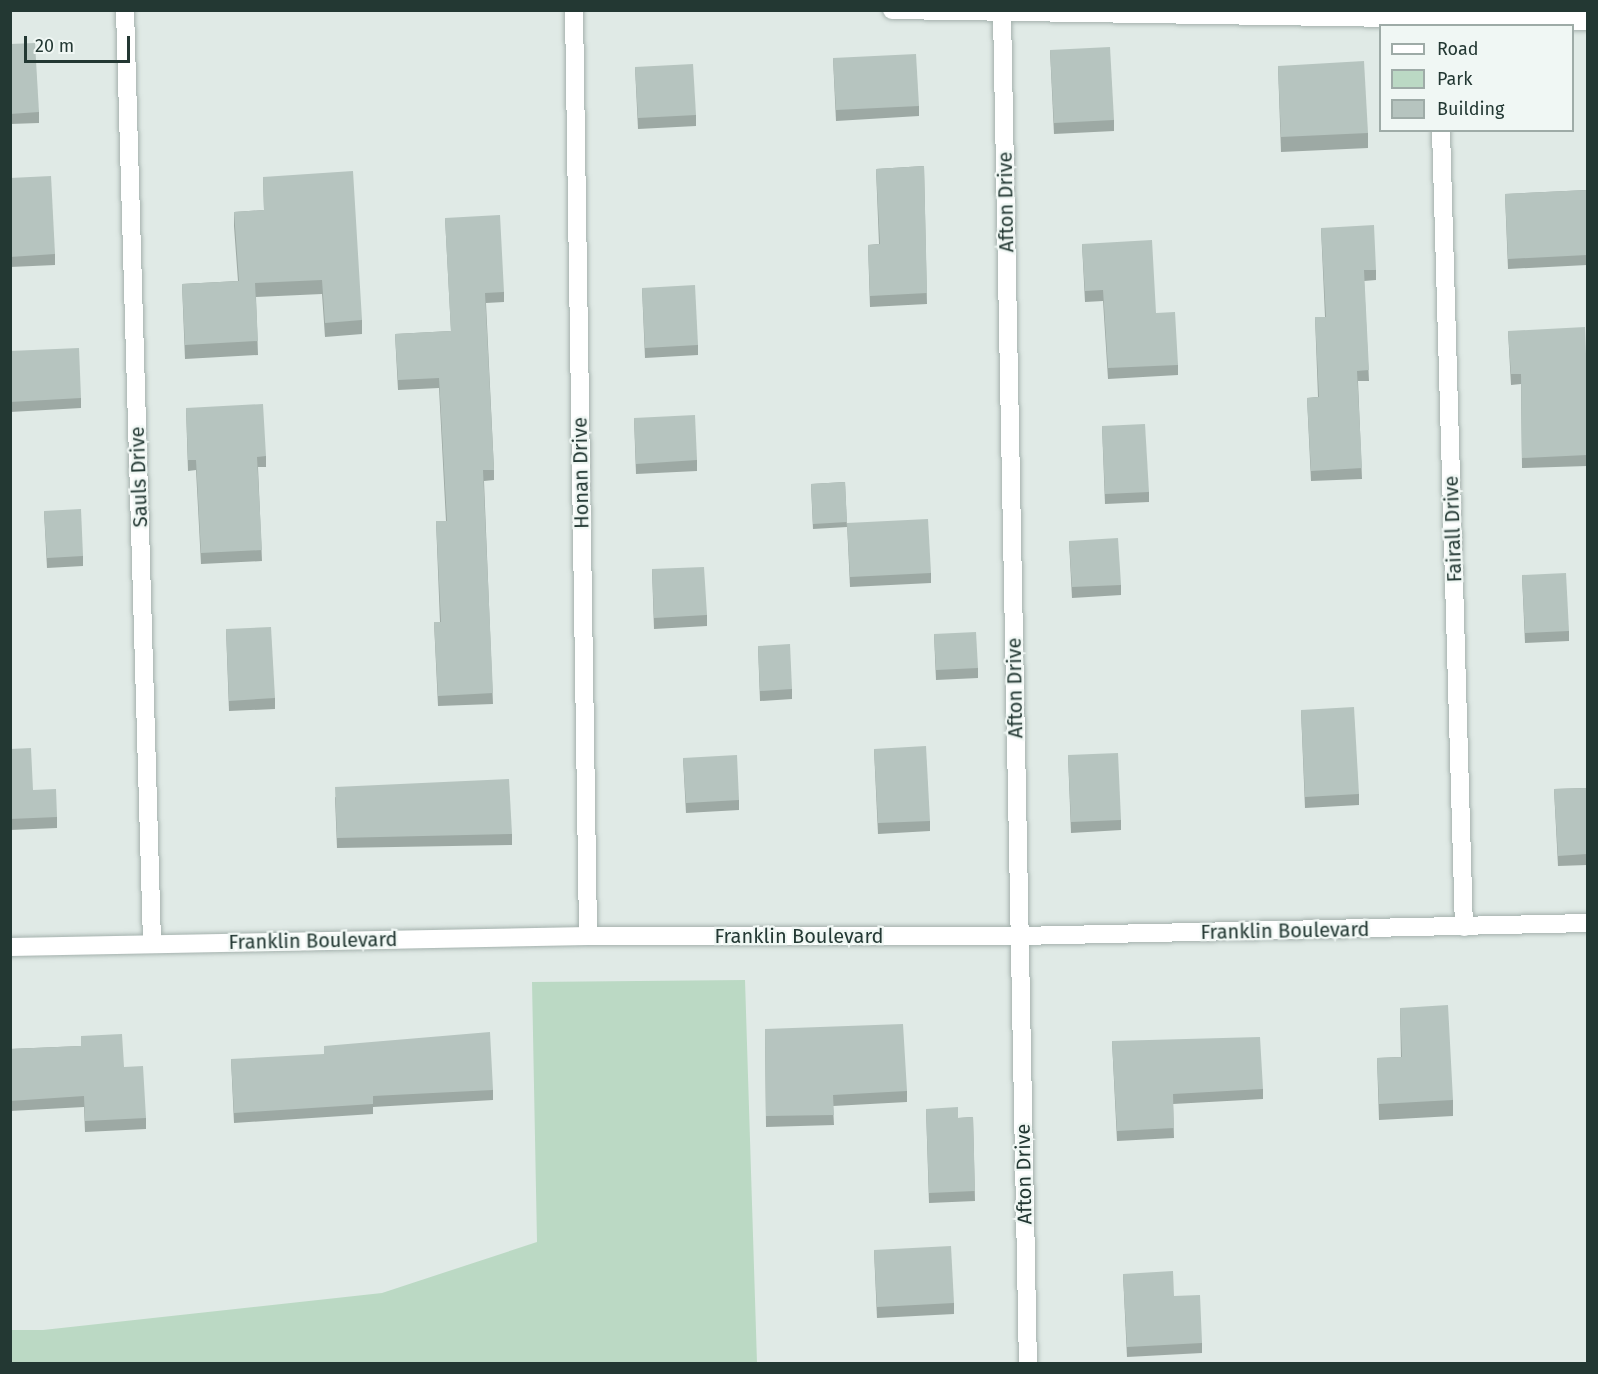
<!DOCTYPE html>
<html>
<head>
<meta charset="utf-8">
<style>
	body { margin:0 }
	#map { position:relative; width:1598px; height:1374px; overflow:hidden; background:#e0eae6; font-family:"Fira Sans",sans-serif }
	div>[style] { position:absolute }
	[style*='--x'] { left:calc(var(--x)*1px); top:calc(var(--y)*1px); width:calc(var(--w)*1px); rotate:calc(var(--a)*1deg) }
	.green>* { inset:0; background:#bbd9c4 }
	.roads { filter:drop-shadow(0 0 2px #a4b1ad) drop-shadow(0 0 2px #a4b1ad) }
	.minor>* { height:18px; margin:-9px; padding:0 9px; transform-origin:9px; border-radius:9px; background:#fff }
	.tertiary>* { height:18px; margin:-9px; padding:0 9px; transform-origin:9px; border-radius:9px; background:#fff }
	.wall>* { inset:0; background:#9da9a4 }
	.building>* { inset:0; background:#b6c4bf }
	span { translate:-50% -50%; white-space:nowrap; text-align:center; line-height:1.15; -webkit-text-stroke:4.5px #f0f7f4; paint-order:stroke }
	.street-label { font-size:20px; color:#233833 }
	.frame { position:absolute; inset:0; border:12px solid #233833; pointer-events:none }
	.legend { position:absolute; left:1379px; top:24px; width:195px; height:108px; box-sizing:border-box; background:#f0f7f4; border:2px solid #9eaba7; margin:0; padding:8px 10px; list-style:none; font-size:18px; color:#233833 }
	.legend li { display:flex; align-items:center; gap:12px; height:30px }
	.legend b { width:30px; border:2px solid #9eaba7 }
	.scale { position:absolute; left:24px; top:36px; width:106px; height:27px; box-sizing:border-box; border:3px solid #233833; border-top:0; padding-left:8px; font-size:18px; line-height:21px; white-space:nowrap; color:#233833; -webkit-text-stroke:4px #f0f7f4; paint-order:stroke }
</style>
</head>
<body>
<div id="map">
	<div class="green">
		<i style="clip-path:polygon(745px 980px,757px 1363px,11px 1363px,11px 1330px,43px 1330px,382px 1293px,537px 1242px,532px 982px)"></i>
	</div>
	<div class="roads">
		<div class="minor">
			<i style="--x:125;--y:10;--w:934;--a:88.34"></i>
			<i style="--x:574;--y:10;--w:926;--a:89.13"></i>
			<i style="--x:892;--y:10;--w:696;--a:0.91"></i>
			<i style="--x:1002;--y:13;--w:1351;--a:88.9"></i>
			<i style="--x:1441;--y:130;--w:797;--a:88.35"></i>
		</div>
		<div class="tertiary">
			<i style="--x:10;--y:947;--w:578;--a:-1.09"></i>
			<i style="--x:588;--y:936;--w:431;--a:0"></i>
			<i style="--x:1019;--y:936;--w:569;--a:-1.31"></i>
		</div>
	</div>
	<div class="wall">
		<i style="clip-path:polygon(10px 44px,39px 112px,39px 123px,10px 124px)"></i>
		<i style="clip-path:polygon(1050px 50px,1114px 120px,1114px 131px,1054px 134px)"></i>
		<i style="clip-path:polygon(833px 58px,919px 106px,919px 116px,836px 121px)"></i>
		<i style="clip-path:polygon(1278px 66px,1368px 133px,1368px 148px,1281px 152px)"></i>
		<i style="clip-path:polygon(635px 67px,696px 115px,696px 126px,638px 129px)"></i>
		<i style="clip-path:polygon(924px 166px,927px 304px,870px 307px,868px 245px,879px 244px,876px 169px)"></i>
		<i style="clip-path:polygon(263px 177px,362px 320px,362px 334px,325px 337px,322px 294px,256px 297px,258px 355px,185px 359px,182px 284px,238px 281px,234px 226px,234px 212px,264px 210px)"></i>
		<i style="clip-path:polygon(10px 178px,55px 254px,55px 265px,10px 267px)"></i>
		<i style="clip-path:polygon(1587px 190px,1587px 265px,1508px 269px,1505px 194px)"></i>
		<i style="clip-path:polygon(445px 218px,504px 292px,504px 302px,486px 303px,494px 470px,494px 480px,484px 481px,493px 704px,438px 706px,434px 622px,440px 622px,436px 521px,446px 521px,439px 388px,398px 390px,395px 334px,451px 331px)"></i>
		<i style="clip-path:polygon(1321px 228px,1376px 270px,1376px 280px,1364px 281px,1369px 381px,1358px 381px,1362px 479px,1311px 481px,1307px 398px,1318px 397px,1315px 317px,1325px 317px)"></i>
		<i style="clip-path:polygon(1082px 244px,1156px 313px,1178px 365px,1178px 375px,1108px 379px,1103px 301px,1085px 302px)"></i>
		<i style="clip-path:polygon(642px 288px,698px 345px,698px 355px,645px 358px)"></i>
		<i style="clip-path:polygon(1508px 331px,1587px 381px,1587px 466px,1522px 468px,1521px 384px,1511px 385px)"></i>
		<i style="clip-path:polygon(10px 351px,81px 398px,81px 408px,10px 412px)"></i>
		<i style="clip-path:polygon(186px 408px,266px 456px,266px 467px,258px 467px,262px 561px,201px 564px,196px 470px,188px 471px)"></i>
		<i style="clip-path:polygon(634px 418px,697px 460px,697px 471px,636px 474px)"></i>
		<i style="clip-path:polygon(1102px 426px,1149px 492px,1149px 502px,1105px 504px)"></i>
		<i style="clip-path:polygon(845px 482px,847px 527px,813px 529px,811px 484px)"></i>
		<i style="clip-path:polygon(44px 511px,83px 556px,83px 566px,47px 568px)"></i>
		<i style="clip-path:polygon(847px 523px,931px 573px,931px 583px,850px 587px)"></i>
		<i style="clip-path:polygon(1069px 541px,1121px 585px,1121px 595px,1072px 598px)"></i>
		<i style="clip-path:polygon(652px 569px,707px 615px,707px 626px,654px 629px)"></i>
		<i style="clip-path:polygon(1522px 575px,1569px 631px,1569px 641px,1525px 643px)"></i>
		<i style="clip-path:polygon(226px 629px,275px 698px,275px 709px,229px 711px)"></i>
		<i style="clip-path:polygon(934px 634px,978px 668px,978px 678px,936px 680px)"></i>
		<i style="clip-path:polygon(758px 646px,792px 689px,792px 699px,760px 701px)"></i>
		<i style="clip-path:polygon(1301px 710px,1359px 794px,1359px 805px,1305px 808px)"></i>
		<i style="clip-path:polygon(10px 749px,33px 790px,57px 817px,57px 828px,10px 830px)"></i>
		<i style="clip-path:polygon(874px 749px,930px 821px,930px 831px,878px 834px)"></i>
		<i style="clip-path:polygon(1068px 755px,1121px 820px,1121px 830px,1071px 833px)"></i>
		<i style="clip-path:polygon(683px 758px,739px 800px,739px 810px,686px 813px)"></i>
		<i style="clip-path:polygon(1587px 788px,1587px 865px,1558px 866px,1554px 789px)"></i>
		<i style="clip-path:polygon(335px 797px,512px 834px,512px 845px,337px 848px)"></i>
		<i style="clip-path:polygon(1400px 1008px,1453px 1100px,1453px 1116px,1379px 1120px,1377px 1058px,1401px 1057px)"></i>
		<i style="clip-path:polygon(765px 1029px,907px 1091px,907px 1102px,833px 1106px,834px 1125px,766px 1127px)"></i>
		<i style="clip-path:polygon(81px 1036px,124px 1067px,146px 1118px,146px 1129px,85px 1132px,84px 1107px,10px 1111px,10px 1049px,81px 1046px)"></i>
		<i style="clip-path:polygon(1112px 1041px,1263px 1089px,1263px 1099px,1173px 1104px,1174px 1138px,1117px 1141px)"></i>
		<i style="clip-path:polygon(231px 1059px,493px 1090px,493px 1100px,373px 1107px,373px 1114px,234px 1123px)"></i>
		<i style="clip-path:polygon(926px 1109px,958px 1118px,973px 1117px,975px 1201px,929px 1203px)"></i>
		<i style="clip-path:polygon(874px 1250px,954px 1303px,954px 1314px,877px 1318px)"></i>
		<i style="clip-path:polygon(1123px 1274px,1174px 1296px,1202px 1343px,1202px 1353px,1127px 1357px)"></i>
	</div>
	<div class="building">
		<i style="clip-path:polygon(35px 43px,39px 112px,10px 114px,10px 44px)"></i>
		<i style="clip-path:polygon(1110px 47px,1114px 120px,1054px 123px,1050px 50px)"></i>
		<i style="clip-path:polygon(916px 54px,919px 106px,836px 110px,833px 58px)"></i>
		<i style="clip-path:polygon(1364px 61px,1368px 133px,1281px 137px,1278px 66px)"></i>
		<i style="clip-path:polygon(693px 64px,696px 115px,638px 118px,635px 67px)"></i>
		<i style="clip-path:polygon(924px 166px,927px 293px,870px 296px,868px 245px,880px 244px,876px 169px)"></i>
		<i style="clip-path:polygon(353px 171px,362px 320px,325px 323px,322px 280px,255px 283px,258px 341px,185px 345px,182px 284px,239px 281px,234px 212px,264px 210px,263px 177px)"></i>
		<i style="clip-path:polygon(51px 176px,55px 254px,10px 257px,10px 178px)"></i>
		<i style="clip-path:polygon(1587px 190px,1587px 255px,1508px 259px,1505px 194px)"></i>
		<i style="clip-path:polygon(500px 215px,504px 292px,485px 293px,494px 470px,483px 470px,493px 693px,438px 696px,434px 622px,441px 622px,436px 521px,447px 521px,439px 378px,398px 380px,395px 334px,451px 331px,445px 218px)"></i>
		<i style="clip-path:polygon(1374px 225px,1376px 270px,1364px 270px,1369px 370px,1357px 371px,1362px 468px,1311px 471px,1307px 398px,1319px 397px,1315px 317px,1326px 317px,1321px 228px)"></i>
		<i style="clip-path:polygon(1152px 240px,1156px 313px,1175px 312px,1178px 365px,1108px 368px,1103px 290px,1085px 291px,1082px 244px)"></i>
		<i style="clip-path:polygon(695px 285px,698px 345px,645px 348px,642px 288px)"></i>
		<i style="clip-path:polygon(1585px 327px,1587px 381px,1587px 455px,1522px 458px,1521px 374px,1511px 374px,1508px 331px)"></i>
		<i style="clip-path:polygon(79px 348px,81px 398px,10px 402px,10px 351px)"></i>
		<i style="clip-path:polygon(263px 404px,266px 456px,257px 457px,262px 550px,201px 553px,196px 460px,188px 460px,186px 408px)"></i>
		<i style="clip-path:polygon(695px 415px,697px 460px,636px 464px,634px 418px)"></i>
		<i style="clip-path:polygon(1145px 424px,1149px 492px,1105px 494px,1102px 426px)"></i>
		<i style="clip-path:polygon(845px 482px,847px 522px,813px 524px,811px 484px)"></i>
		<i style="clip-path:polygon(81px 509px,83px 556px,47px 558px,44px 511px)"></i>
		<i style="clip-path:polygon(928px 519px,931px 573px,850px 577px,847px 523px)"></i>
		<i style="clip-path:polygon(1118px 538px,1121px 585px,1072px 587px,1069px 541px)"></i>
		<i style="clip-path:polygon(704px 567px,707px 615px,654px 618px,652px 569px)"></i>
		<i style="clip-path:polygon(1566px 573px,1569px 631px,1525px 633px,1522px 575px)"></i>
		<i style="clip-path:polygon(271px 627px,275px 698px,229px 701px,226px 629px)"></i>
		<i style="clip-path:polygon(976px 632px,978px 668px,936px 670px,934px 634px)"></i>
		<i style="clip-path:polygon(790px 644px,792px 689px,760px 691px,758px 646px)"></i>
		<i style="clip-path:polygon(1354px 707px,1359px 794px,1305px 797px,1301px 710px)"></i>
		<i style="clip-path:polygon(926px 746px,930px 821px,878px 823px,874px 749px)"></i>
		<i style="clip-path:polygon(31px 748px,33px 790px,56px 789px,57px 817px,10px 819px,10px 749px)"></i>
		<i style="clip-path:polygon(1118px 753px,1121px 820px,1071px 822px,1068px 755px)"></i>
		<i style="clip-path:polygon(737px 755px,739px 800px,686px 803px,683px 758px)"></i>
		<i style="clip-path:polygon(509px 779px,512px 834px,337px 838px,335px 787px)"></i>
		<i style="clip-path:polygon(1587px 788px,1587px 854px,1558px 856px,1554px 789px)"></i>
		<i style="clip-path:polygon(1448px 1005px,1453px 1100px,1379px 1104px,1377px 1058px,1402px 1057px,1400px 1008px)"></i>
		<i style="clip-path:polygon(903px 1024px,907px 1091px,833px 1095px,834px 1115px,766px 1116px,765px 1029px)"></i>
		<i style="clip-path:polygon(490px 1032px,493px 1090px,373px 1096px,373px 1104px,234px 1113px,231px 1059px,324px 1054px,324px 1046px)"></i>
		<i style="clip-path:polygon(122px 1034px,124px 1067px,143px 1066px,146px 1118px,85px 1121px,84px 1096px,10px 1101px,10px 1049px,81px 1046px,81px 1036px)"></i>
		<i style="clip-path:polygon(1260px 1037px,1263px 1089px,1173px 1094px,1174px 1128px,1117px 1131px,1112px 1041px)"></i>
		<i style="clip-path:polygon(958px 1107px,958px 1118px,973px 1117px,975px 1191px,929px 1193px,926px 1109px)"></i>
		<i style="clip-path:polygon(951px 1246px,954px 1303px,877px 1307px,874px 1250px)"></i>
		<i style="clip-path:polygon(1173px 1271px,1174px 1296px,1200px 1295px,1202px 1343px,1127px 1347px,1123px 1274px)"></i>
	</div>
	<div class="street-label">
		<span style="left:1006px;top:202px;rotate:-91deg">Afton Drive</span>
		<span style="left:581px;top:473px;rotate:-91deg">Honan Drive</span>
		<span style="left:139px;top:477px;rotate:-92deg">Sauls Drive</span>
		<span style="left:1453px;top:529px;rotate:-92deg">Fairall Drive</span>
		<span style="left:1015px;top:688px;rotate:-91deg">Afton Drive</span>
		<span style="left:1285px;top:931px;rotate:-1deg">Franklin Boulevard</span>
		<span style="left:799px;top:936px">Franklin Boulevard</span>
		<span style="left:313px;top:941px;rotate:-1deg">Franklin Boulevard</span>
		<span style="left:1024px;top:1174px;rotate:-91deg">Afton Drive</span>
	</div>
	<div class="frame"></div>
	<ul class="legend">
	<li><b style="height:8px;background:#fff"></b>Road</li>
	<li><b style="height:16px;background:#bbd9c4"></b>Park</li>
	<li><b style="height:16px;background:#b6c4bf"></b>Building</li>
	</ul>
	<div class="scale">20 m</div>
</div>
</body>
</html>
